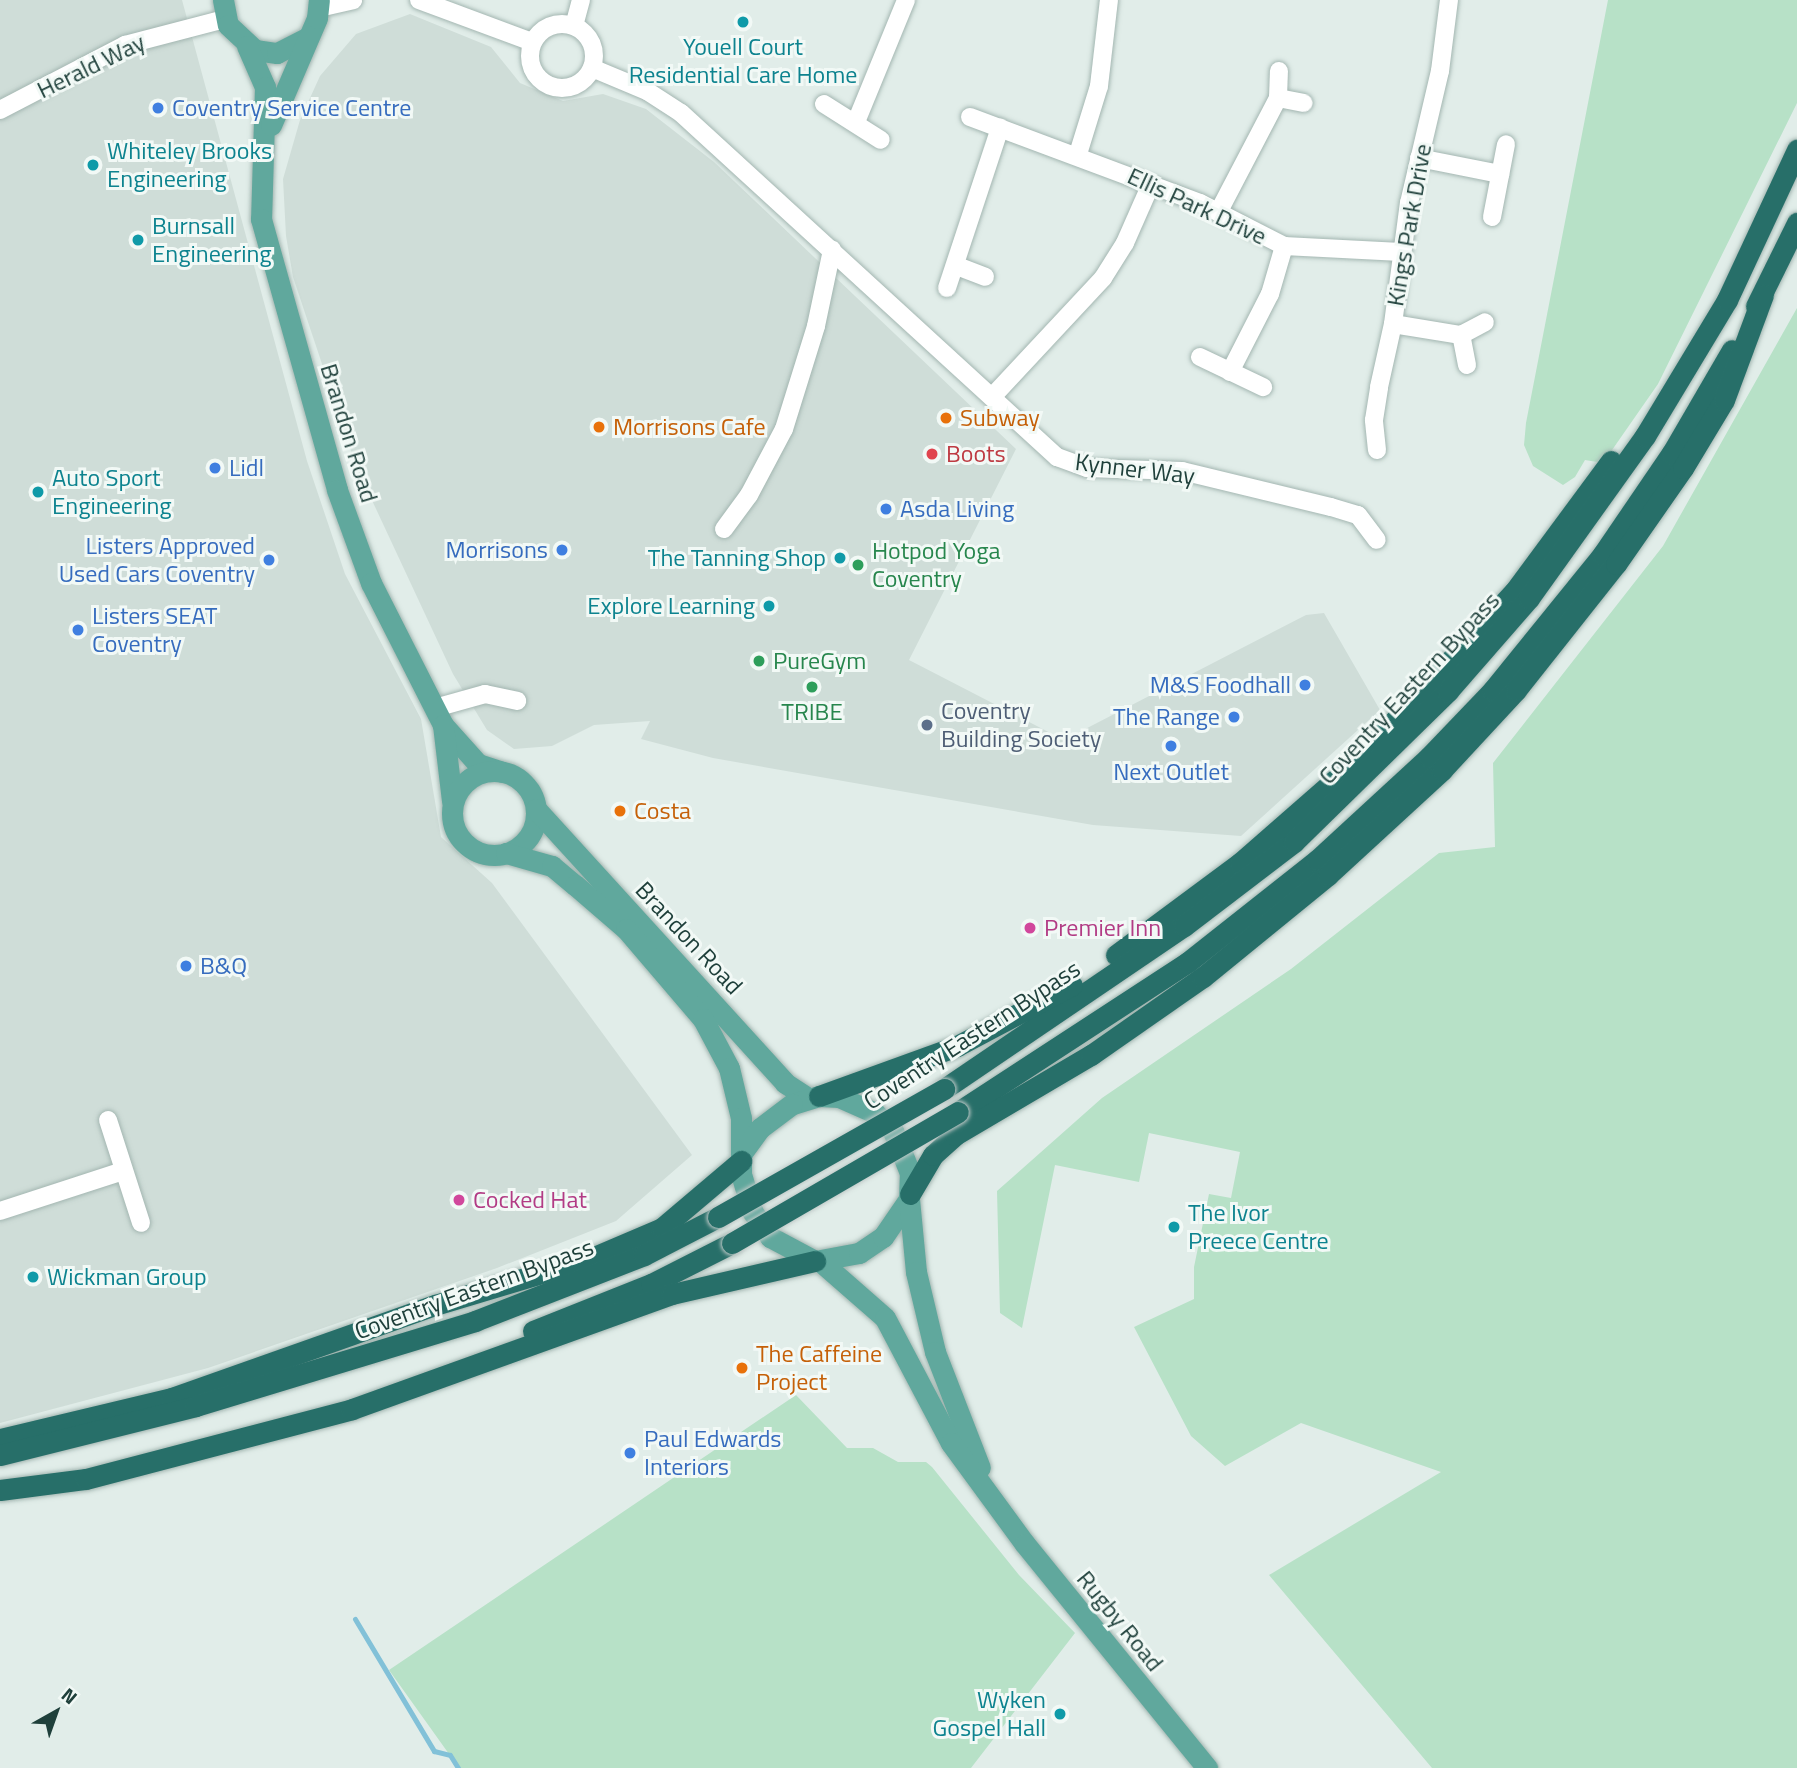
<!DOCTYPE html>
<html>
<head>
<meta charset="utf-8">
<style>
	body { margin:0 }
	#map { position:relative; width:1797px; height:1768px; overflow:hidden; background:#e1ede9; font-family:"Titillium Web",sans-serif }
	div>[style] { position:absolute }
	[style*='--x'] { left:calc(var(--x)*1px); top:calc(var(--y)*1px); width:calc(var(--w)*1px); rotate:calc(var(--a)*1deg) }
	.built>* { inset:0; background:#cfddd8 }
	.green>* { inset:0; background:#b7e1c7 }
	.stream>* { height:5px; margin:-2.5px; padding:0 2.5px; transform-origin:2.5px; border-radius:2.5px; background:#82c1d8 }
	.roads { filter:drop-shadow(0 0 2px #a3b6b1) drop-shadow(0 0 2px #a3b6b1) }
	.street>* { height:18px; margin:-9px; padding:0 9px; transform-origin:9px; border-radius:9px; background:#fff }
	.street>.ring { margin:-9px; padding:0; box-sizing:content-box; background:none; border:18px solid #fff; border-radius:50% }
	.primary>* { height:21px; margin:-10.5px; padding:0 10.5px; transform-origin:10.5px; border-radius:10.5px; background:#60a89d }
	.primary>.ring { margin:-10.5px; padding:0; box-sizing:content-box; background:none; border:21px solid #60a89d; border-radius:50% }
	.highway>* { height:21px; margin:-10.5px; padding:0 10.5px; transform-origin:10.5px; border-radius:10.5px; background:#276f69 }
	.bridges { filter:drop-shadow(0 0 2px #c0cac8) drop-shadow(0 0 2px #c0cac8) }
	.highway-bridge>* { height:21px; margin:-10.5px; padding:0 10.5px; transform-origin:10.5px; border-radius:10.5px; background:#276f69 }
	.dots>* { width:19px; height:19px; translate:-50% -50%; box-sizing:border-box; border:4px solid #f2f9f6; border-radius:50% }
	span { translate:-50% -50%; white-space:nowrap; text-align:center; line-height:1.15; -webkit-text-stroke:6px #f2f9f6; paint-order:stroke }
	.culture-label { font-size:24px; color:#0d838f }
	.left { translate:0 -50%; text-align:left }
	.right { translate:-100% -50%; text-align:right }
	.street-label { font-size:24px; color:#1f403b }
	.shop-label { font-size:24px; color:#366cbe }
	.food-label { font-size:24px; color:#c56008 }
	.health-label { font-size:24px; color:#be3a42 }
	.leisure-label { font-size:24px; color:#27864d }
	.service-label { font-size:24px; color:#4e5e75 }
	.hotel-label { font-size:24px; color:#b23c85 }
	.north { position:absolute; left:21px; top:1677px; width:70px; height:70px; -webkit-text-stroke:5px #f2f9f6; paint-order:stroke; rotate:40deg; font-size:19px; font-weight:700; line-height:28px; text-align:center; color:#1f403b }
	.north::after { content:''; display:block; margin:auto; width:24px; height:32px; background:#1f403b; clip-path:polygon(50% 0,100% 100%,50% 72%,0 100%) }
</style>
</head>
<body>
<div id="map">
	<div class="built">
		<i style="clip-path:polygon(0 0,182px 0,307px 461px,345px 574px,421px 719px,441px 837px,492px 883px,692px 1155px,616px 1221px,497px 1268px,208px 1368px,0 1423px)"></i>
		<i style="clip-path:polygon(410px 14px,491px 47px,520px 83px,563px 101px,603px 94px,646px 109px,714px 162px,1016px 449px,909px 660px,1064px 740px,1306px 615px,1324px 613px,1380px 710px,1241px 836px,1093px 825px,713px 758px,641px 739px,650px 721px,594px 725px,552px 746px,514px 749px,487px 730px,453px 674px,356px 466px,293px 277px,286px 236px,283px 179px,300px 120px,320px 76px,356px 34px)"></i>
	</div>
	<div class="green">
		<i style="clip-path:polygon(1608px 0,1797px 0,1797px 103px,1658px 384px,1603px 463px,1585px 460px,1575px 477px,1563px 485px,1533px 466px,1524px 445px,1526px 423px)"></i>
		<i style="clip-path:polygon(1797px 308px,1797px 1768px,1432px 1768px,1269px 1575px,1441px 1472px,1301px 1423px,1225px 1466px,1191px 1436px,1134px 1327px,1194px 1299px,1194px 1267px,1209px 1194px,1231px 1198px,1240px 1152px,1149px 1133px,1139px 1182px,1055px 1165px,1022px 1328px,1000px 1313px,997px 1191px,1102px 1098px,1291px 969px,1439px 853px,1495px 847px,1493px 763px,1663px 546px)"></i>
		<i style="clip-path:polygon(796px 1395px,847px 1448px,873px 1448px,898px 1462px,926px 1462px,932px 1467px,1019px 1575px,1075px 1633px,971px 1768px,459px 1768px,389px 1670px)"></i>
	</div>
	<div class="stream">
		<i style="--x:355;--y:1619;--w:154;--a:59.1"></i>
		<i style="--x:434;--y:1751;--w:16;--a:14"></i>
		<i style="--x:450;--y:1755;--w:15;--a:58"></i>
	</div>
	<div class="roads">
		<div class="street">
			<i style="--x:419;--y:0;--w:121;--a:20.4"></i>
			<i style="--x:319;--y:8;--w:35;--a:-13"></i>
			<i class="ring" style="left:530px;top:24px;width:46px;height:46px"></i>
			<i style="--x:574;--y:26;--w:27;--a:-75"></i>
			<i style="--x:592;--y:68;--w:60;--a:22.7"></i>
			<i style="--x:647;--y:91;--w:40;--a:32.9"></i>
			<i style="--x:681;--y:113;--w:510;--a:42.46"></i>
			<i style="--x:1057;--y:457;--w:32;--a:20"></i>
			<i style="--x:1087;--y:468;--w:95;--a:1.8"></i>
			<i style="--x:1182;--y:471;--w:153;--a:13.6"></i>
			<i style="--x:1331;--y:507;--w:28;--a:17"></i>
			<i style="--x:1358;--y:515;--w:31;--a:53"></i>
			<i style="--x:1278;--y:98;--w:26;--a:11"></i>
			<i style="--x:824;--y:104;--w:67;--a:32.3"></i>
			<i style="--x:0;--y:110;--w:141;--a:-27.5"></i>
			<i style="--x:125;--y:45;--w:103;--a:-14.6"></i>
			<i style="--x:970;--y:117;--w:246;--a:20.5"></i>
			<i style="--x:1200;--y:203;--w:94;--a:27.1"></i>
			<i style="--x:1284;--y:246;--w:117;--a:2.9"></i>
			<i style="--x:856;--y:122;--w:132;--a:-67.7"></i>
			<i style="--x:1078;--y:154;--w:71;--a:-72.8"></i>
			<i style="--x:1099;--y:86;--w:87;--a:-83.4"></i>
			<i style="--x:1419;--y:158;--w:83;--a:11.2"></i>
			<i style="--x:1219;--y:211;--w:127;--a:-62.4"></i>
			<i style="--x:1278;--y:98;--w:27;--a:-88"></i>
			<i style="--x:1492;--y:217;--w:74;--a:-79.1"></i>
			<i style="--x:957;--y:266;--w:30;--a:21"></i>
			<i style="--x:947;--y:288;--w:169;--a:-71.7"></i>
			<i style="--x:1393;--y:324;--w:69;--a:9.2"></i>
			<i style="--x:1200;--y:357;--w:70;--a:25.5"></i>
			<i style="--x:1467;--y:365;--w:31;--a:-101"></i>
			<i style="--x:1461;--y:335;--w:27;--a:-28"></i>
			<i style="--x:1230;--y:372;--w:88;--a:-62.9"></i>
			<i style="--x:1270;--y:294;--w:50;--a:-73.7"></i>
			<i style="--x:992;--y:397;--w:163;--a:-47"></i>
			<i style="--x:1103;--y:278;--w:41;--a:-57.8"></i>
			<i style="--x:1125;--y:243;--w:64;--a:-66.2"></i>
			<i style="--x:1377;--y:450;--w:30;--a:-96"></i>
			<i style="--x:1374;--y:420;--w:33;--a:-81"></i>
			<i style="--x:1379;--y:387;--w:65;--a:-77.5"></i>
			<i style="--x:1393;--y:324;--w:122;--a:-82.5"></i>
			<i style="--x:1409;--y:203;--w:136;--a:-76.8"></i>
			<i style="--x:1440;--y:71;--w:72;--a:-82.8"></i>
			<i style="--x:724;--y:529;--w:42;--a:-53.7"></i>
			<i style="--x:749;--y:495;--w:75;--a:-62.1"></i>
			<i style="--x:784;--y:429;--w:108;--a:-72.7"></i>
			<i style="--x:816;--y:326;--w:78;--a:-78.1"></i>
			<i style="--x:435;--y:708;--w:52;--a:-15.6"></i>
			<i style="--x:485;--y:694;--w:33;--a:12"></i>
			<i style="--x:108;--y:1120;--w:108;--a:72.2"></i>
			<i style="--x:0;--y:1211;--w:129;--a:-18"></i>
		</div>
		<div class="primary">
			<i style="--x:223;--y:0;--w:25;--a:79"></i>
			<i style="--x:228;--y:25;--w:37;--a:43"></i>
			<i style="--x:255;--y:50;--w:22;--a:8"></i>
			<i style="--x:277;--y:53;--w:33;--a:-27"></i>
			<i style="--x:247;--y:46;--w:45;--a:66.3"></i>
			<i style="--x:265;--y:87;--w:132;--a:91.7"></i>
			<i style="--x:261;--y:219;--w:281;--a:74.3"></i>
			<i style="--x:337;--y:490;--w:99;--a:69.9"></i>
			<i style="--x:371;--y:583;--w:159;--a:63.1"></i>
			<i style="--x:443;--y:725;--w:52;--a:48.1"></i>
			<i style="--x:478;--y:764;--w:25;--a:18"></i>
			<i style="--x:271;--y:125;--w:116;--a:-66.7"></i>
			<i style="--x:317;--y:18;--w:18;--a:-84"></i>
			<i style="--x:443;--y:725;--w:77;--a:83.2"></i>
			<i class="ring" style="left:452px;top:771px;width:63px;height:63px"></i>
			<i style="--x:536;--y:809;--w:370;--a:47.7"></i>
			<i style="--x:785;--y:1083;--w:27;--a:33"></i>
			<i style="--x:506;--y:853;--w:48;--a:15.8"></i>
			<i style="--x:552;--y:866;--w:30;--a:40"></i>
			<i style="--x:575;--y:885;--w:67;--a:40.8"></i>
			<i style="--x:626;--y:929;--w:118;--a:49.5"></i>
			<i style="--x:703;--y:1019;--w:55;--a:62"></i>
			<i style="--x:729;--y:1068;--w:51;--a:76.5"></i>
			<i style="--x:741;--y:1118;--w:56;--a:90"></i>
			<i style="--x:741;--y:1174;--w:39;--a:73"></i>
			<i style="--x:752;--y:1211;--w:32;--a:55"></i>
			<i style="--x:770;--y:1237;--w:51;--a:28.1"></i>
			<i style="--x:815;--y:1261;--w:45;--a:-10.3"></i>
			<i style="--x:859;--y:1253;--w:29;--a:-34"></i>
			<i style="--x:883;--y:1237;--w:46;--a:-55.6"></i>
			<i style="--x:909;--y:1199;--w:26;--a:-88"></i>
			<i style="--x:910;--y:1173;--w:45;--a:-112"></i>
			<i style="--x:893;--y:1131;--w:25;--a:-135"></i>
			<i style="--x:875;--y:1113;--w:39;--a:-156"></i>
			<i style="--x:839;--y:1097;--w:20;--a:-177"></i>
			<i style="--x:819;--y:1096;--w:28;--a:163"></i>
			<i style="--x:792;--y:1104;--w:40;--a:143"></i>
			<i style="--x:760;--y:1128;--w:31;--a:126"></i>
			<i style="--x:909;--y:1199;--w:73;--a:84.5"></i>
			<i style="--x:916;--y:1272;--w:82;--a:76.6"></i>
			<i style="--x:935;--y:1352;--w:124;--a:68.8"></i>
			<i style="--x:820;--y:1261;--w:86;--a:41.2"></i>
			<i style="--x:885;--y:1318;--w:141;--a:62.2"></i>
			<i style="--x:951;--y:1443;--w:125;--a:53.8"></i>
			<i style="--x:1025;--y:1544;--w:289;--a:50.9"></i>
		</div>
		<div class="highway">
			<i style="--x:1756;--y:306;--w:93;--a:-63.7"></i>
			<i style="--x:1116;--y:955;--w:154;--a:-36.6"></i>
			<i style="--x:1240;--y:863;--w:161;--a:-41.2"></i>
			<i style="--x:1361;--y:757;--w:225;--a:-47.2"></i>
			<i style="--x:1514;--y:592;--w:163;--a:-53.5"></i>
			<i style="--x:944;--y:1089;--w:290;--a:-34.2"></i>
			<i style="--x:1184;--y:926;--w:138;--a:-37.4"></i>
			<i style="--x:1294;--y:842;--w:216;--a:-44.4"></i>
			<i style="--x:1448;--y:691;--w:123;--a:-48.9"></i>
			<i style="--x:1529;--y:598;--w:199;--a:-54.4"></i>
			<i style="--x:1645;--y:436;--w:159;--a:-58.9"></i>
			<i style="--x:1727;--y:300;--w:166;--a:-65"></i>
			<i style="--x:819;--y:1096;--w:147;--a:-19.9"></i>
			<i style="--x:957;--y:1046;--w:130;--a:-27.9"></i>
			<i style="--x:958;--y:1112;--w:275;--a:-33.1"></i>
			<i style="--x:1188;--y:962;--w:164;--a:-38.3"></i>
			<i style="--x:1317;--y:860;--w:152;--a:-42.6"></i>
			<i style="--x:1429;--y:757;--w:93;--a:-46.3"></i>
			<i style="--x:1493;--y:690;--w:175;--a:-51"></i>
			<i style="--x:1603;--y:554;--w:122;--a:-55.7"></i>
			<i style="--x:1672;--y:453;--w:119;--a:-59.8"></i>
			<i style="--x:910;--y:1194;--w:45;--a:-59.5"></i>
			<i style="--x:933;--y:1155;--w:30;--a:-42"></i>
			<i style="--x:955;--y:1135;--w:158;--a:-30.5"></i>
			<i style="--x:1091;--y:1055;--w:136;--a:-34.9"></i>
			<i style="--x:1203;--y:977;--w:161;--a:-39.2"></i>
			<i style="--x:1328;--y:875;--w:155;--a:-42.6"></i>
			<i style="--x:1442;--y:770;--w:109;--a:-47.2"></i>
			<i style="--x:1516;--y:690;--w:161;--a:-51.6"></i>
			<i style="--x:1616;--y:564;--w:117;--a:-55.1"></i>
			<i style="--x:1683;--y:468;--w:79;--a:-58.9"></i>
			<i style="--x:1724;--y:400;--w:112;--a:-69.6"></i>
			<i style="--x:533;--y:1331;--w:127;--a:-21.7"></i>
			<i style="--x:651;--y:1284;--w:91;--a:-26.8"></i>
			<i style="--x:0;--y:1439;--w:177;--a:-13.4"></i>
			<i style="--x:172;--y:1398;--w:279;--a:-19.5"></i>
			<i style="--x:435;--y:1305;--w:164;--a:-16.7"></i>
			<i style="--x:592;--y:1258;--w:76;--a:-23.2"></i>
			<i style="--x:662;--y:1228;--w:104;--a:-40.3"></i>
			<i style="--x:0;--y:1455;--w:202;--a:-14"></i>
			<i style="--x:196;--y:1406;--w:292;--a:-16.9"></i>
			<i style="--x:475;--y:1321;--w:181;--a:-21.3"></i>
			<i style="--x:644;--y:1255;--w:83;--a:-27.2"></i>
			<i style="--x:0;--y:1490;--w:87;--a:-7.3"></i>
			<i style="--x:86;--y:1479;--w:275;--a:-14.7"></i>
			<i style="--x:352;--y:1409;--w:340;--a:-19.8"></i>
			<i style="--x:672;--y:1294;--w:147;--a:-13"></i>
		</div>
	</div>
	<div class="bridges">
		<div class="highway-bridge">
			<i style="--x:718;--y:1217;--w:260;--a:-29.5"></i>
			<i style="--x:732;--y:1243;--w:261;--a:-30.1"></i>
		</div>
	</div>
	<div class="dots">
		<i style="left:743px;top:22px;background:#0f9aa8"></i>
		<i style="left:158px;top:108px;background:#3f7fe0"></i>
		<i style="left:93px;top:165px;background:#0f9aa8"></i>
		<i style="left:138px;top:240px;background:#0f9aa8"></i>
		<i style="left:946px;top:418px;background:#e8710a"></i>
		<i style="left:599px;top:427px;background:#e8710a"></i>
		<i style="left:932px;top:454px;background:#e0444e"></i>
		<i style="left:215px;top:468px;background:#3f7fe0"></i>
		<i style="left:38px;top:492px;background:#0f9aa8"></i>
		<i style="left:886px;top:509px;background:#3f7fe0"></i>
		<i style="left:562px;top:550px;background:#3f7fe0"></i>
		<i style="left:840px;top:558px;background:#0f9aa8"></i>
		<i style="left:269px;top:560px;background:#3f7fe0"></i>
		<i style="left:858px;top:565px;background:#2e9e5b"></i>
		<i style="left:769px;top:606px;background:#0f9aa8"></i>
		<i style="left:78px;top:630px;background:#3f7fe0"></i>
		<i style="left:759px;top:661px;background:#2e9e5b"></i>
		<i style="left:1305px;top:685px;background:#3f7fe0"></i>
		<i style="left:812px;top:687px;background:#2e9e5b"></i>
		<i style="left:1234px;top:717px;background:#3f7fe0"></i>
		<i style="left:927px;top:725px;background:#5c6f8a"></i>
		<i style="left:1171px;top:746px;background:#3f7fe0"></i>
		<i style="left:620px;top:811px;background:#e8710a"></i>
		<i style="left:1030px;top:928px;background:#d1479c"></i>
		<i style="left:186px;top:966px;background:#3f7fe0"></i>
		<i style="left:459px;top:1200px;background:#d1479c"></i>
		<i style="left:1174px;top:1227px;background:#0f9aa8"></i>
		<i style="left:33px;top:1277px;background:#0f9aa8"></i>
		<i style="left:742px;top:1368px;background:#e8710a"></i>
		<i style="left:630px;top:1453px;background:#3f7fe0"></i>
		<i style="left:1060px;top:1714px;background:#0f9aa8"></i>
	</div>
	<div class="culture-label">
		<span style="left:743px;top:61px">Youell Court<br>Residential Care Home</span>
		<span class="left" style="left:107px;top:165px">Whiteley Brooks<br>Engineering</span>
		<span class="left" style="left:152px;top:240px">Burnsall<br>Engineering</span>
		<span class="left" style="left:52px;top:492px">Auto Sport<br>Engineering</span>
		<span class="right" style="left:826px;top:558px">The Tanning Shop</span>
		<span class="right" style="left:755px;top:606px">Explore Learning</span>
		<span class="left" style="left:1188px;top:1227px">The Ivor<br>Preece Centre</span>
		<span class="left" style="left:47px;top:1277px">Wickman Group</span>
		<span class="right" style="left:1046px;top:1714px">Wyken<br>Gospel Hall</span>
	</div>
	<div class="street-label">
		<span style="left:91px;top:66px;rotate:-26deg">Herald Way</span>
		<span style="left:1197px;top:206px;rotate:25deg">Ellis Park Drive</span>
		<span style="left:1409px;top:225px;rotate:-80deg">Kings Park Drive</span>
		<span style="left:349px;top:433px;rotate:73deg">Brandon Road</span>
		<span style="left:1135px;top:469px;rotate:7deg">Kynner Way</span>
		<span style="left:1409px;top:688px;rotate:-47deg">Coventry Eastern Bypass</span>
		<span style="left:689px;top:938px;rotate:47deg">Brandon Road</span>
		<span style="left:972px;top:1035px;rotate:-33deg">Coventry Eastern Bypass</span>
		<span style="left:474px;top:1289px;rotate:-20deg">Coventry Eastern Bypass</span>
		<span style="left:1120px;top:1621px;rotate:51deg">Rugby Road</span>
	</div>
	<div class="shop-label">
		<span class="left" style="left:172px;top:108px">Coventry Service Centre</span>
		<span class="left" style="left:229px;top:468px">Lidl</span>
		<span class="left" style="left:900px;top:509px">Asda Living</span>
		<span class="right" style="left:255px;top:560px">Listers Approved<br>Used Cars Coventry</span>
		<span class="right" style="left:548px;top:550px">Morrisons</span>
		<span class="left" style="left:92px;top:630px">Listers SEAT<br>Coventry</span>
		<span class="right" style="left:1291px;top:685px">M&amp;S Foodhall</span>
		<span class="right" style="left:1220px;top:717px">The Range</span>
		<span style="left:1171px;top:772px">Next Outlet</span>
		<span class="left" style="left:200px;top:966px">B&amp;Q</span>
		<span class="left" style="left:644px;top:1453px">Paul Edwards<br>Interiors</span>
	</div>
	<div class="food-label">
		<span class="left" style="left:960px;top:418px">Subway</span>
		<span class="left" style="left:613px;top:427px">Morrisons Cafe</span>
		<span class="left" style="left:634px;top:811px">Costa</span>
		<span class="left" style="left:756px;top:1368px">The Caffeine<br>Project</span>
	</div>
	<div class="health-label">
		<span class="left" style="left:946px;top:454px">Boots</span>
	</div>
	<div class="leisure-label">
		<span class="left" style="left:872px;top:565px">Hotpod Yoga<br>Coventry</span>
		<span class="left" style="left:773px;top:661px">PureGym</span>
		<span style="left:812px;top:712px">TRIBE</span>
	</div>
	<div class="service-label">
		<span class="left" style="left:941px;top:725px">Coventry<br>Building Society</span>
	</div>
	<div class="hotel-label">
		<span class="left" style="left:1044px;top:928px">Premier Inn</span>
		<span class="left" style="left:473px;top:1200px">Cocked Hat</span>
	</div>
	<div class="north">N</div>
</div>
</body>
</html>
